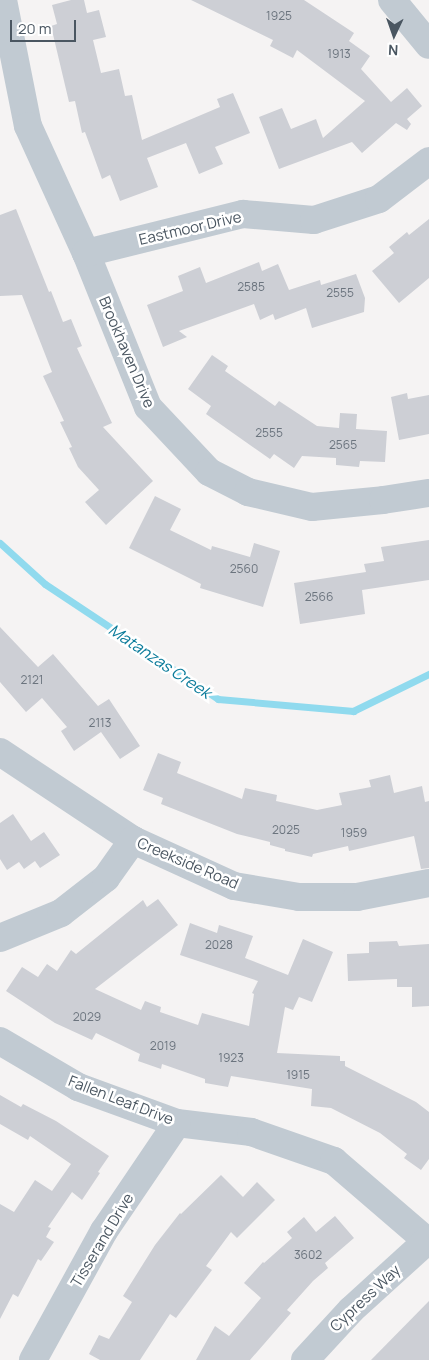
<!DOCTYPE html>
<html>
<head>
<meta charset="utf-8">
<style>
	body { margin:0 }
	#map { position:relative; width:429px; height:1360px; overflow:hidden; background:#f5f3f3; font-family:Manrope,sans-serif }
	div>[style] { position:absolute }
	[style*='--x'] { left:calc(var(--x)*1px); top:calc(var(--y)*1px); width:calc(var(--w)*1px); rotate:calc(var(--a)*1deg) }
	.stream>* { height:7px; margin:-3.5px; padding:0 3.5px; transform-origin:3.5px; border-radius:3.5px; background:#90daee }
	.building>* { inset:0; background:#cdcfd5 }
	.minor>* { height:28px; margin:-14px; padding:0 14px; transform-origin:14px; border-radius:14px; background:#c1cad2 }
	span { translate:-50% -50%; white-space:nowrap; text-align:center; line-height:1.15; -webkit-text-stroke:5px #fff; paint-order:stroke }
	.number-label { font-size:12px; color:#6b747e }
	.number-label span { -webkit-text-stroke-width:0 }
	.street-label { font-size:15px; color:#4a5661 }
	.water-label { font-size:16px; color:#0c7c9b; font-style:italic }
	.north { position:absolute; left:369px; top:10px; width:50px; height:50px; -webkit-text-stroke:4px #fff; paint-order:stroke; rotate:183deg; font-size:14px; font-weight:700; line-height:20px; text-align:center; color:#4a5661 }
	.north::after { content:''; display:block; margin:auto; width:18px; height:22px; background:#4a5661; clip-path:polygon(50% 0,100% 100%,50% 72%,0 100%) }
	.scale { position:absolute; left:10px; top:20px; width:66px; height:22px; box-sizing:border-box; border:2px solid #4a5661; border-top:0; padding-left:6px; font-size:15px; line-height:18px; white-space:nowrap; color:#4a5661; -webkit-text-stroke:4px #fff; paint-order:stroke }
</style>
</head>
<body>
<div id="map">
	<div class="stream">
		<i style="--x:0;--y:543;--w:61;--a:42.3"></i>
		<i style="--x:45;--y:584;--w:208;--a:33.6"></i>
		<i style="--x:218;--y:699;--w:136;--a:5.1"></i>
		<i style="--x:353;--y:711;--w:85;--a:-26"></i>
	</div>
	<div class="building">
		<i style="clip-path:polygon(71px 0,84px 0,87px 13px,99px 10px,106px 37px,93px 40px,101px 73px,119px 69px,125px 96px,132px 95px,142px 140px,220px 107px,217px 99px,233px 93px,250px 133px,215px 147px,223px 164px,199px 174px,186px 143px,147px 158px,158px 187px,120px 201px,110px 175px,102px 179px,85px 132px,82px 133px,75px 101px,69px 102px,51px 26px,57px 24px,52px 5px)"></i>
		<i style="clip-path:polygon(191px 0,304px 0,354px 33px,349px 41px,370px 56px,361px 69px,391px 102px,407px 88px,422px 106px,407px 119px,411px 124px,407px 130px,396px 123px,362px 153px,352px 142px,279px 169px,259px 117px,282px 108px,291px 129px,316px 119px,323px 138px,365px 101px,297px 50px,293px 58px,270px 46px,273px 40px)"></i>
		<i style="clip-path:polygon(16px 209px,49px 292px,51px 291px,63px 322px,71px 319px,82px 346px,77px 348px,112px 423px,103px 427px,153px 481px,106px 525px,85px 502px,99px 490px,78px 467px,69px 448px,72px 447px,60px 422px,64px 421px,43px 376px,52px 372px,22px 295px,0 296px,0 215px)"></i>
		<i style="clip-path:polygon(429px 219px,429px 278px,399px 303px,372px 271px,394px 253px,389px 247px,407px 232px,409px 235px)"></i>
		<i style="clip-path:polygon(259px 262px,262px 271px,278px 264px,289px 290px,320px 280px,321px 285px,356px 274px,365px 298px,364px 312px,312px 328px,306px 308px,275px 320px,273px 314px,260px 320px,254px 304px,179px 331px,187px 337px,163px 347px,147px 305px,183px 291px,178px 276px,200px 267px,206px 283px)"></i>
		<i style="clip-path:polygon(212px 355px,228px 366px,225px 371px,275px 406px,279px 401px,317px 426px,339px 428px,340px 413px,357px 414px,356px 429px,387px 431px,385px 462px,360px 461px,359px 467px,336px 465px,336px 458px,302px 456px,294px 468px,274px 454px,270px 459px,206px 414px,211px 406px,188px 389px)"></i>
		<i style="clip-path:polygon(407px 393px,408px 399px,429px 395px,429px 434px,399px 440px,391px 397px)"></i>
		<i style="clip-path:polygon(155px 496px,181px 509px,170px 530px,211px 550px,212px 546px,250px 557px,254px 543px,280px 551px,263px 607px,200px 588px,201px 584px,129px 548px)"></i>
		<i style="clip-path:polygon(429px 540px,429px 580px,362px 590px,365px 614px,300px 624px,294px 583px,366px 572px,364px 564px,384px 561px,381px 547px)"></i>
		<i style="clip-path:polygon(0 627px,38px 667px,53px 654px,98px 706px,109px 699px,140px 746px,120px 759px,101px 732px,74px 751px,61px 731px,67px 727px,42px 698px,26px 712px,0 682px)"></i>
		<i style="clip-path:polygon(158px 753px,181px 762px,177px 773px,242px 799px,245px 788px,277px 795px,276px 801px,317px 810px,342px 805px,339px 793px,371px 787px,369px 780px,390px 775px,394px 793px,422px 786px,425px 802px,429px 801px,429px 868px,421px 869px,414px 836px,349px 851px,348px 846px,313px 854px,312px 857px,285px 851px,285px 849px,270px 845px,270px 842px,237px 834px,161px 804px,163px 798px,143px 790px)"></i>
		<i style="clip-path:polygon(13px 814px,31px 841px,44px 832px,60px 855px,40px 868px,35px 861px,24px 869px,19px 862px,7px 870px,0 859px,0 823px)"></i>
		<i style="clip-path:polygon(158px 899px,178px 925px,95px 989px,141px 1010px,145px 1001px,161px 1007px,160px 1012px,198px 1025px,202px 1013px,249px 1026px,254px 994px,252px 993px,258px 981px,180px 955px,190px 923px,217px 933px,219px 925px,253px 936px,245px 958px,288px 975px,303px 939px,333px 952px,312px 1002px,299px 997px,293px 1010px,285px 1007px,277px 1053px,340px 1056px,340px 1061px,345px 1061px,345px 1066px,416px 1102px,429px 1112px,429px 1159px,421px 1170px,404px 1158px,407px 1154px,380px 1133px,331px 1108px,311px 1106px,312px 1089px,231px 1076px,228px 1087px,205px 1083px,205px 1079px,162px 1064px,161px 1069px,138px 1061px,140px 1054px,96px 1033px,92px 1040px,55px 1023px,6px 991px,22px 967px,38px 977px,47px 964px,57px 971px,71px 950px,76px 954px,143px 900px,147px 907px)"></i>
		<i style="clip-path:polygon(397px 941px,399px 946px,429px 944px,429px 1006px,412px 1007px,412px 987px,397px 987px,397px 979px,348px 981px,347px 954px,369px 953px,369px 942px)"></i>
		<i style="clip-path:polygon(0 1095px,21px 1107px,23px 1104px,56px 1121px,109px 1156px,98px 1172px,100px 1173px,82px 1200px,72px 1192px,48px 1227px,51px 1228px,46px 1237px,54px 1242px,41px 1261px,38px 1259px,18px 1297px,13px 1294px,0 1319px,0 1204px,14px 1212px,35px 1180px,52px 1191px,71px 1164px,30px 1136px,28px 1140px,0 1124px)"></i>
		<i style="clip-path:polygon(221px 1175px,243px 1197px,257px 1182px,275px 1200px,237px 1238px,231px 1232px,206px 1266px,212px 1270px,176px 1318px,170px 1314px,140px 1360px,100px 1360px,89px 1354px,99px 1335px,109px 1339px,132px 1302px,123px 1296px,155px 1245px,180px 1213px,181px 1214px)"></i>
		<i style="clip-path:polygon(335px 1216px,354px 1238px,325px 1263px,328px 1268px,313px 1281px,287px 1310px,291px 1313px,250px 1360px,196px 1360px,215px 1326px,229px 1336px,261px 1298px,244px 1283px,263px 1262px,264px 1263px,292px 1238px,287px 1232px,304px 1217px,316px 1232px)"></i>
		<i style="clip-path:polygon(429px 1301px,429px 1360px,371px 1360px)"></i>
	</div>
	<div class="minor">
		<i style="--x:3;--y:0;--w:128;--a:78.8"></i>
		<i style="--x:28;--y:126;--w:140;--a:65.5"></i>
		<i style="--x:86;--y:253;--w:166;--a:68.1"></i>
		<i style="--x:148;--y:407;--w:89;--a:46.8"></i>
		<i style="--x:209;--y:472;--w:44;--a:27.1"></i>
		<i style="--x:248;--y:492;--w:66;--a:13.2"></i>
		<i style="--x:312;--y:507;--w:71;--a:-5.6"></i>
		<i style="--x:383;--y:500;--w:47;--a:-8.7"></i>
		<i style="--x:392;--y:0;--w:58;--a:50.6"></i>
		<i style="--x:86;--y:253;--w:162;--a:-14"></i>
		<i style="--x:243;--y:214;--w:71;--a:4.8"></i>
		<i style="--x:314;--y:220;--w:68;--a:-17.9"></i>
		<i style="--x:379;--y:199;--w:63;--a:-37.2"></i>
		<i style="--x:0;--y:752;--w:159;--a:33.5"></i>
		<i style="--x:133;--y:840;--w:111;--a:24.5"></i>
		<i style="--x:234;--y:886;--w:66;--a:9.6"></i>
		<i style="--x:299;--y:897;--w:58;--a:0"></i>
		<i style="--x:357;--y:897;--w:73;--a:-11"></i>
		<i style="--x:0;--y:938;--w:66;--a:-22.3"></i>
		<i style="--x:61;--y:913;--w:57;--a:-37.9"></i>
		<i style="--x:106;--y:878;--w:47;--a:-54.6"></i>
		<i style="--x:0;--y:1041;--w:91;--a:30.5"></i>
		<i style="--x:78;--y:1087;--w:105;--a:20"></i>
		<i style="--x:177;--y:1123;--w:75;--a:6.9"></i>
		<i style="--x:251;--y:1132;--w:88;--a:19.3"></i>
		<i style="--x:334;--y:1161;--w:123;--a:40.7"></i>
		<i style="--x:33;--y:1360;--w:147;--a:-61.2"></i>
		<i style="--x:104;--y:1231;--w:130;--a:-55.9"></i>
		<i style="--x:305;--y:1360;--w:68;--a:-47.4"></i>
		<i style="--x:351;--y:1310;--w:105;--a:-42.3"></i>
	</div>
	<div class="number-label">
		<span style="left:279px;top:16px">1925</span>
		<span style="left:339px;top:54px">1913</span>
		<span style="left:251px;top:287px">2585</span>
		<span style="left:340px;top:293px">2555</span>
		<span style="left:269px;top:433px">2555</span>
		<span style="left:343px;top:445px">2565</span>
		<span style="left:244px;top:569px">2560</span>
		<span style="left:319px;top:597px">2566</span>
		<span style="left:32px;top:680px">2121</span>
		<span style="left:100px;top:723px">2113</span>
		<span style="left:286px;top:830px">2025</span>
		<span style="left:354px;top:833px">1959</span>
		<span style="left:219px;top:945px">2028</span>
		<span style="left:87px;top:1017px">2029</span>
		<span style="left:163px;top:1046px">2019</span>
		<span style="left:231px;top:1058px">1923</span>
		<span style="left:298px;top:1075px">1915</span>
		<span style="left:308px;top:1255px">3602</span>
	</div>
	<div class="street-label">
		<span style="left:190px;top:228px;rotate:-13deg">Eastmoor Drive</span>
		<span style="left:127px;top:352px;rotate:67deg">Brookhaven Drive</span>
		<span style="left:188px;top:863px;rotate:23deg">Creekside Road</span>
		<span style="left:121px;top:1100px;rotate:21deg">Fallen Leaf Drive</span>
		<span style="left:102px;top:1240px;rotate:-59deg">Tisserand Drive</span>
		<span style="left:365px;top:1298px;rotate:-43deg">Cypress Way</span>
	</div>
	<div class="water-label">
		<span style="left:160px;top:661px;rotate:34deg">Matanzas Creek</span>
	</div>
	<div class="north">N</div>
	<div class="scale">20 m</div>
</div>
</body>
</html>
